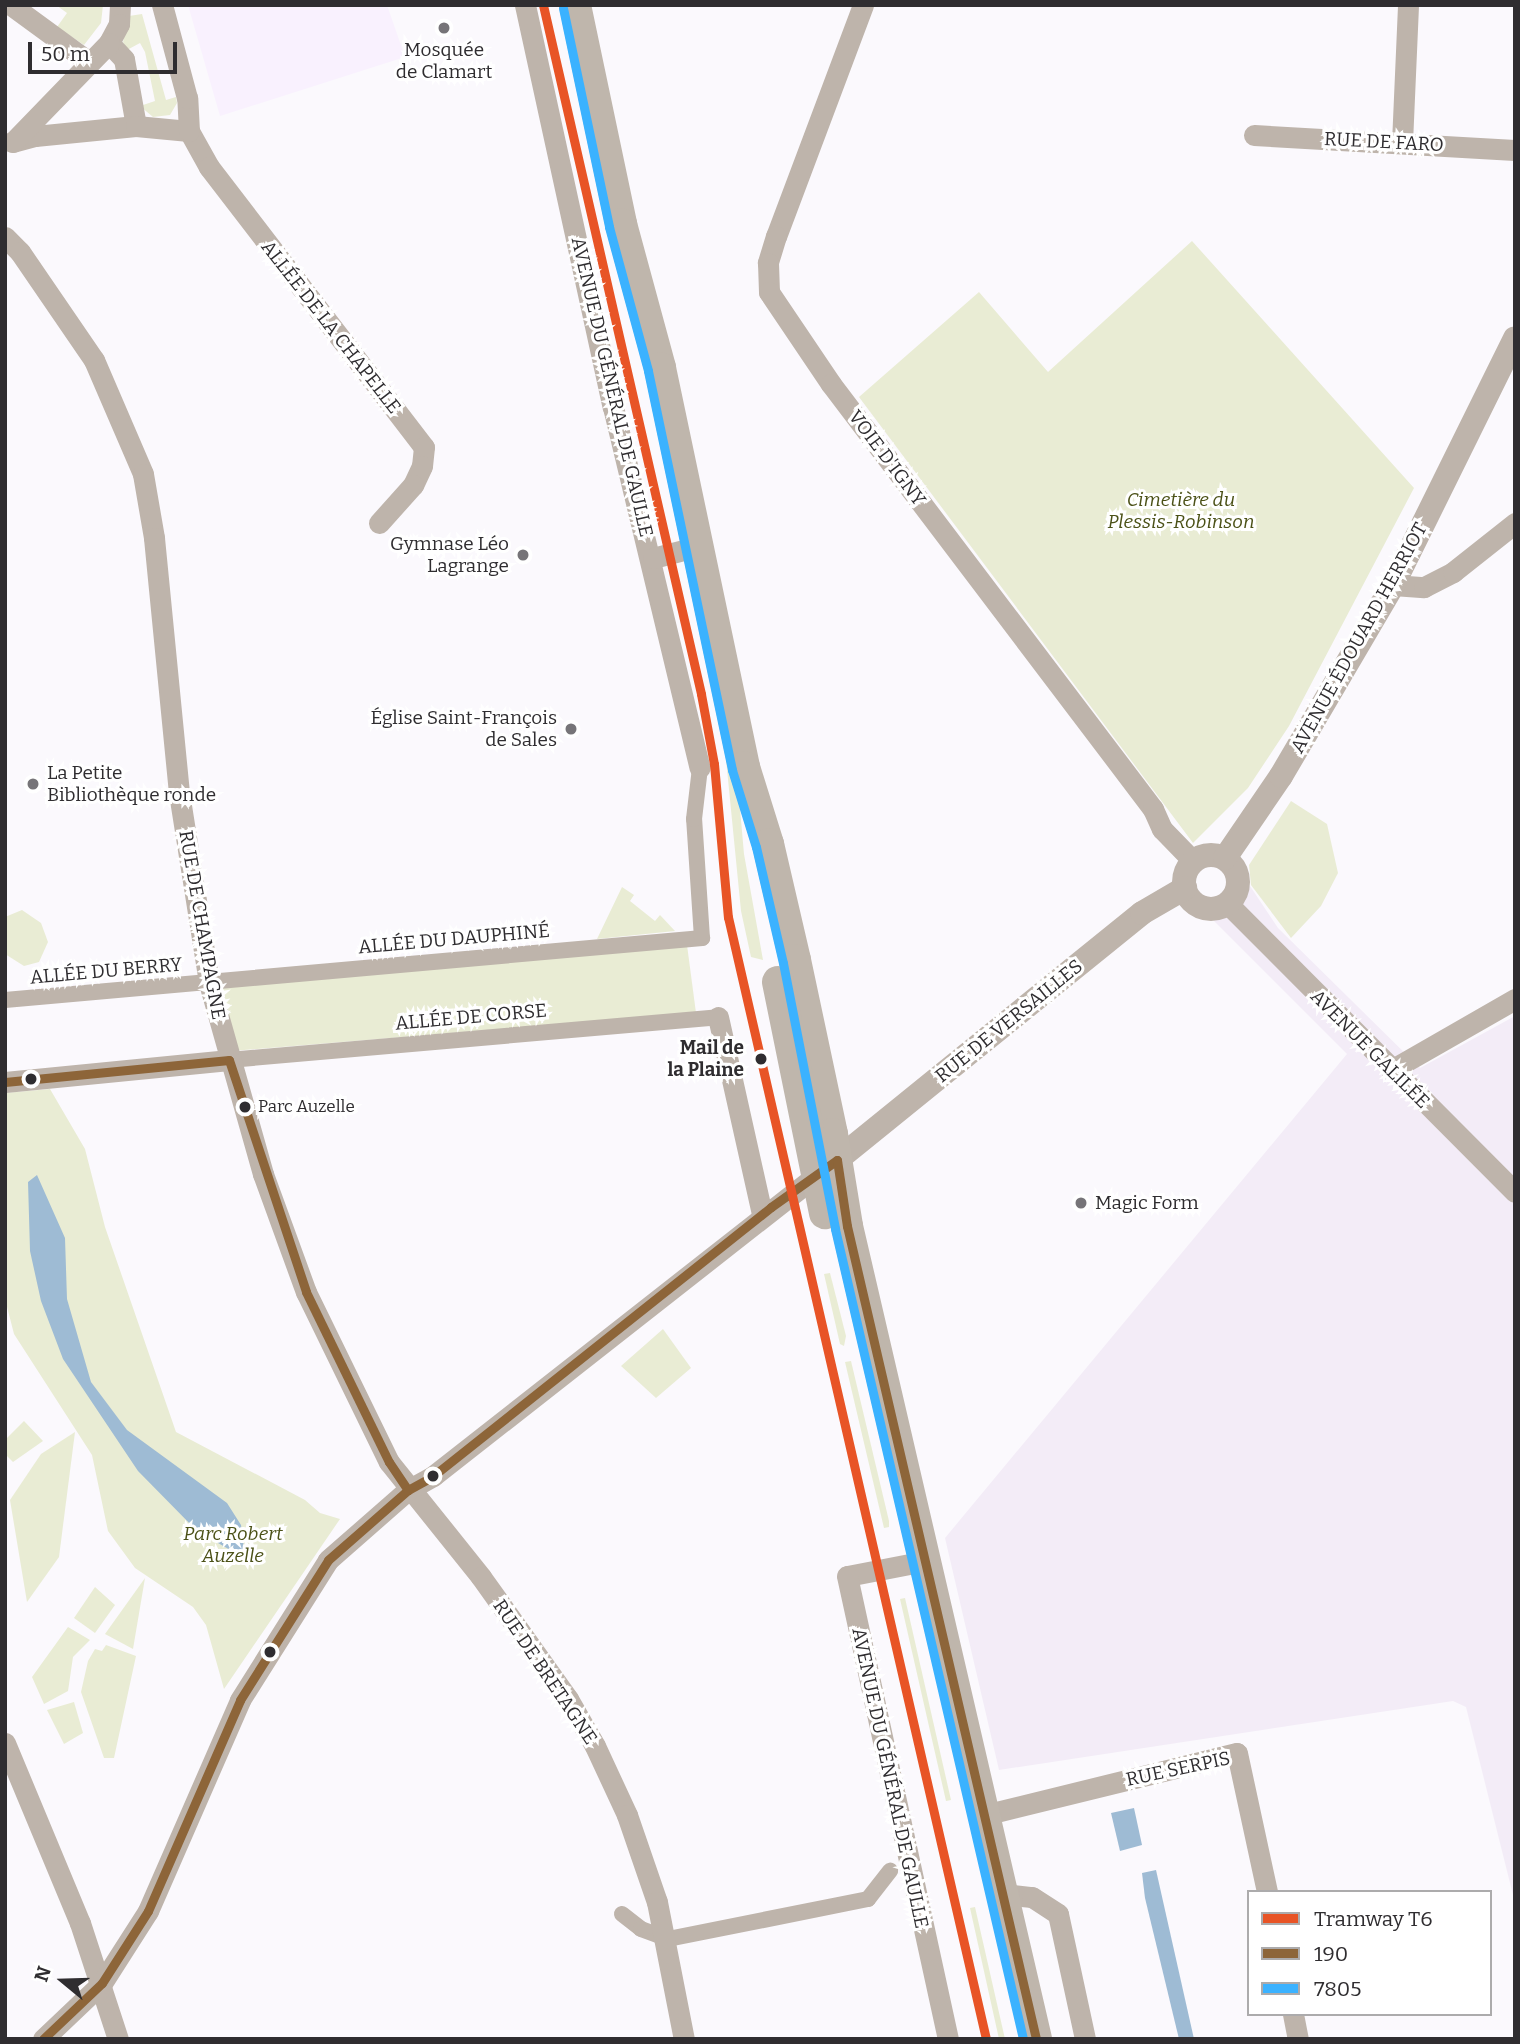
<!DOCTYPE html>
<html>
<head>
<meta charset="utf-8">
<style>
	body { margin:0 }
	#map { position:relative; width:1520px; height:2044px; overflow:hidden; background:#fbf9fd; font-family:Bitter,serif }
	div>[style] { position:absolute }
	[style*='--x'] { left:calc(var(--x)*1px); top:calc(var(--y)*1px); width:calc(var(--w)*1px); rotate:calc(var(--a)*1deg) }
	.built>* { inset:0; background:#f3ecf7 }
	.industrial>* { inset:0; background:#f9f1fe }
	.green>* { inset:0; background:#e9ecd4 }
	.water>* { inset:0; background:#9ebbd4 }
	.pedestrian>* { height:16px; margin:-8px; padding:0 8px; transform-origin:8px; border-radius:8px; background:#beb4ab }
	.minor>* { height:21px; margin:-10.5px; padding:0 10.5px; transform-origin:10.5px; border-radius:10.5px; background:#beb4ab }
	.tertiary>* { height:24px; margin:-12px; padding:0 12px; transform-origin:12px; border-radius:12px; background:#beb4ab }
	.tertiary>.ring { margin:-12px; padding:0; box-sizing:content-box; background:none; border:24px solid #beb4ab; border-radius:50% }
	.primary>* { height:32px; margin:-16px; padding:0 16px; transform-origin:16px; border-radius:16px; background:#bfb6ac }
	.bus-1>* { height:9px; margin:-4.5px; padding:0 4.5px; transform-origin:4.5px; border-radius:4.5px; background:#8d6539 }
	.bus-2>* { height:9px; margin:-4.5px; padding:0 4.5px; transform-origin:4.5px; border-radius:4.5px; background:#3bb2ff }
	.tram-1>* { height:9px; margin:-4.5px; padding:0 4.5px; transform-origin:4.5px; border-radius:4.5px; background:#e85426 }
	.dots>* { width:19px; height:19px; translate:-50% -50%; box-sizing:border-box; border:4px solid #fff; border-radius:50% }
	span { translate:-50% -50%; white-space:nowrap; text-align:center; line-height:1.15; -webkit-text-stroke:6px #fff; paint-order:stroke }
	.bus-label { font-size:17px; color:#2f2d30 }
	.left { translate:0 -50%; text-align:left }
	.poi-label { font-size:19px; color:#2f2d30 }
	.right { translate:-100% -50%; text-align:right }
	.street-label { font-size:19px; color:#2f2d30 }
	.park-label { font-size:19px; color:#4b5117; font-style:italic }
	.stop-label { font-size:19px; color:#2f2d30; font-weight:700 }
	.frame { position:absolute; inset:0; border:7px solid #2f2d30; pointer-events:none }
	.legend { position:absolute; left:1247px; top:1890px; width:245px; height:126px; box-sizing:border-box; background:#fff; border:2px solid #acabac; margin:0; padding:9px 12px; list-style:none; font-size:21px; color:#2f2d30 }
	.legend li { display:flex; align-items:center; gap:14px; height:35px }
	.legend b { width:35px; border:2px solid #acabac }
	.north { position:absolute; left:28px; top:1946px; width:70px; height:70px; -webkit-text-stroke:5px #fff; paint-order:stroke; rotate:289deg; font-size:19px; font-weight:700; line-height:28px; text-align:center; color:#2f2d30 }
	.north::after { content:''; display:block; margin:auto; width:24px; height:32px; background:#2f2d30; clip-path:polygon(50% 0,100% 100%,50% 72%,0 100%) }
	.scale { position:absolute; left:28px; top:42px; width:149px; height:32px; box-sizing:border-box; border:4px solid #2f2d30; border-top:0; padding-left:9px; font-size:21px; line-height:24px; white-space:nowrap; color:#2f2d30; -webkit-text-stroke:5px #fff; paint-order:stroke }
</style>
</head>
<body>
<div id="map">
	<div class="built">
		<i style="clip-path:polygon(1250px 886px,1278px 928px,1420px 1068px,1515px 1016px,1515px 1903px,1466px 1707px,1453px 1701px,999px 1770px,945px 1538px,1347px 1054px,1209px 916px)"></i>
	</div>
	<div class="industrial">
		<i style="clip-path:polygon(188px 5px,387px 5px,405px 57px,220px 116px)"></i>
	</div>
	<div class="green">
		<i style="clip-path:polygon(56px 5px,103px 5px,101px 23px,84px 45px,57px 27px,67px 13px)"></i>
		<i style="clip-path:polygon(142px 14px,166px 100px,176px 97px,177px 103px,170px 115px,153px 117px,140px 106px,155px 101px,145px 52px,140px 43px,127px 50px,123px 42px,129px 16px)"></i>
		<i style="clip-path:polygon(1192px 241px,1414px 488px,1289px 726px,1248px 788px,1193px 843px,859px 397px,979px 292px,1048px 372px)"></i>
		<i style="clip-path:polygon(725px 749px,738px 786px,744px 854px,763px 960px,751px 957px,741px 911px)"></i>
		<i style="clip-path:polygon(1291px 801px,1327px 824px,1338px 873px,1321px 906px,1291px 938px,1251px 885px,1249px 865px)"></i>
		<i style="clip-path:polygon(622px 887px,634px 895px,630px 901px,655px 921px,660px 915px,675px 931px,597px 939px)"></i>
		<i style="clip-path:polygon(22px 910px,41px 923px,48px 942px,39px 962px,24px 966px,5px 954px,5px 917px)"></i>
		<i style="clip-path:polygon(687px 945px,696px 1013px,232px 1051px,220px 985px)"></i>
		<i style="clip-path:polygon(50px 1089px,85px 1149px,105px 1227px,176px 1432px,305px 1500px,320px 1513px,340px 1519px,224px 1689px,206px 1625px,193px 1607px,135px 1568px,108px 1531px,92px 1455px,14px 1334px,5px 1299px,5px 1093px)"></i>
		<i style="clip-path:polygon(830px 1273px,846px 1336px,844px 1346px,840px 1344px,824px 1274px)"></i>
		<i style="clip-path:polygon(663px 1329px,691px 1368px,656px 1398px,621px 1366px)"></i>
		<i style="clip-path:polygon(851px 1361px,889px 1521px,889px 1527px,884px 1528px,845px 1362px)"></i>
		<i style="clip-path:polygon(24px 1421px,43px 1441px,13px 1462px,5px 1454px,5px 1440px)"></i>
		<i style="clip-path:polygon(75px 1432px,59px 1557px,27px 1602px,10px 1500px,41px 1454px)"></i>
		<i style="clip-path:polygon(145px 1578px,133px 1649px,105px 1634px)"></i>
		<i style="clip-path:polygon(95px 1587px,115px 1605px,95px 1633px,74px 1618px)"></i>
		<i style="clip-path:polygon(905px 1598px,951px 1800px,946px 1801px,900px 1599px)"></i>
		<i style="clip-path:polygon(68px 1627px,90px 1640px,73px 1657px,68px 1691px,44px 1704px,32px 1677px)"></i>
		<i style="clip-path:polygon(106px 1645px,136px 1656px,114px 1758px,104px 1758px,81px 1692px,88px 1661px,95px 1649px,102px 1651px)"></i>
		<i style="clip-path:polygon(74px 1702px,83px 1733px,64px 1744px,47px 1710px)"></i>
		<i style="clip-path:polygon(975px 1907px,1005px 2039px,999px 2039px,970px 1908px)"></i>
	</div>
	<div class="water">
		<i style="clip-path:polygon(37px 1175px,65px 1238px,67px 1299px,91px 1382px,127px 1430px,227px 1503px,241px 1525px,244px 1548px,239px 1555px,197px 1531px,138px 1471px,63px 1359px,41px 1301px,30px 1251px,28px 1182px)"></i>
		<i style="clip-path:polygon(1134px 1808px,1142px 1845px,1120px 1851px,1111px 1813px)"></i>
		<i style="clip-path:polygon(1156px 1870px,1194px 2039px,1179px 2039px,1145px 1898px,1142px 1873px)"></i>
	</div>
	<div class="pedestrian">
		<i style="--x:5;--y:1000;--w:700;--a:-5.08"></i>
		<i style="--x:702;--y:938;--w:119;--a:-93.8"></i>
		<i style="--x:694;--y:819;--w:51;--a:-83.3"></i>
		<i style="--x:229;--y:1060;--w:491;--a:-5"></i>
		<i style="--x:622;--y:1914;--w:24;--a:38"></i>
		<i style="--x:641;--y:1929;--w:29;--a:20"></i>
		<i style="--x:668;--y:1939;--w:204;--a:-11.3"></i>
		<i style="--x:868;--y:1899;--w:36;--a:-52"></i>
	</div>
	<div class="minor">
		<i style="--x:11;--y:5;--w:97;--a:36.2"></i>
		<i style="--x:120;--y:5;--w:19;--a:93"></i>
		<i style="--x:119;--y:24;--w:21;--a:118"></i>
		<i style="--x:109;--y:43;--w:22;--a:47"></i>
		<i style="--x:124;--y:59;--w:68;--a:79.8"></i>
		<i style="--x:525;--y:5;--w:412;--a:77.7"></i>
		<i style="--x:613;--y:407;--w:371;--a:76.5"></i>
		<i style="--x:863;--y:5;--w:247;--a:110.6"></i>
		<i style="--x:776;--y:236;--w:28;--a:107"></i>
		<i style="--x:768;--y:263;--w:29;--a:88"></i>
		<i style="--x:769;--y:292;--w:111;--a:56"></i>
		<i style="--x:831;--y:384;--w:533;--a:52.85"></i>
		<i style="--x:1153;--y:809;--w:22;--a:66"></i>
		<i style="--x:1162;--y:829;--w:45;--a:45.9"></i>
		<i style="--x:189;--y:131;--w:41;--a:60.9"></i>
		<i style="--x:209;--y:167;--w:353;--a:52.5"></i>
		<i style="--x:424;--y:447;--w:19;--a:96"></i>
		<i style="--x:422;--y:466;--w:21;--a:115"></i>
		<i style="--x:413;--y:485;--w:51;--a:131.8"></i>
		<i style="--x:1254;--y:135;--w:261;--a:3.3"></i>
		<i style="--x:12;--y:142;--w:24;--a:-15"></i>
		<i style="--x:35;--y:136;--w:101;--a:-5.7"></i>
		<i style="--x:136;--y:126;--w:53;--a:5.4"></i>
		<i style="--x:189;--y:131;--w:33;--a:-93"></i>
		<i style="--x:187;--y:98;--w:96;--a:-105"></i>
		<i style="--x:13;--y:142;--w:138;--a:-45.9"></i>
		<i style="--x:1402;--y:143;--w:138;--a:-87.5"></i>
		<i style="--x:5;--y:237;--w:21;--a:45"></i>
		<i style="--x:20;--y:252;--w:131;--a:55.6"></i>
		<i style="--x:94;--y:360;--w:124;--a:66.7"></i>
		<i style="--x:143;--y:474;--w:65;--a:80.2"></i>
		<i style="--x:154;--y:538;--w:256;--a:84.4"></i>
		<i style="--x:179;--y:793;--w:192;--a:81"></i>
		<i style="--x:209;--y:983;--w:198;--a:74.2"></i>
		<i style="--x:263;--y:1174;--w:126;--a:70"></i>
		<i style="--x:306;--y:1292;--w:189;--a:64"></i>
		<i style="--x:389;--y:1462;--w:147;--a:51.3"></i>
		<i style="--x:481;--y:1577;--w:150;--a:54.5"></i>
		<i style="--x:568;--y:1699;--w:54;--a:60.1"></i>
		<i style="--x:595;--y:1746;--w:76;--a:65.1"></i>
		<i style="--x:627;--y:1815;--w:92;--a:71"></i>
		<i style="--x:657;--y:1902;--w:140;--a:78.9"></i>
		<i style="--x:653;--y:558;--w:43;--a:-14.7"></i>
		<i style="--x:1393;--y:585;--w:31;--a:4"></i>
		<i style="--x:1424;--y:587;--w:33;--a:-27"></i>
		<i style="--x:1453;--y:572;--w:79;--a:-38.3"></i>
		<i style="--x:1227;--y:903;--w:408;--a:45.1"></i>
		<i style="--x:718;--y:1017;--w:202;--a:77.4"></i>
		<i style="--x:1391;--y:1070;--w:143;--a:-29.8"></i>
		<i style="--x:5;--y:1082;--w:225;--a:-5.6"></i>
		<i style="--x:925;--y:1561;--w:79;--a:169.1"></i>
		<i style="--x:847;--y:1576;--w:474;--a:77.7"></i>
		<i style="--x:5;--y:1743;--w:195;--a:67.4"></i>
		<i style="--x:80;--y:1923;--w:122;--a:71.9"></i>
		<i style="--x:984;--y:1815;--w:260;--a:-13.8"></i>
		<i style="--x:1237;--y:1753;--w:142;--a:77.8"></i>
		<i style="--x:1002;--y:1894;--w:30;--a:6"></i>
		<i style="--x:1032;--y:1897;--w:31;--a:33"></i>
		<i style="--x:1058;--y:1914;--w:128;--a:77.8"></i>
		<i style="--x:1293;--y:2014;--w:25;--a:79"></i>
		<i style="--x:43;--y:2039;--w:81;--a:-43.5"></i>
		<i style="--x:102;--y:1983;--w:85;--a:-57.4"></i>
		<i style="--x:148;--y:1911;--w:230;--a:-66.4"></i>
		<i style="--x:240;--y:1700;--w:165;--a:-57.8"></i>
		<i style="--x:328;--y:1560;--w:106;--a:-41.2"></i>
		<i style="--x:408;--y:1490;--w:29;--a:-29"></i>
		<i style="--x:433;--y:1476;--w:501;--a:-38.11"></i>
	</div>
	<div class="tertiary">
		<i class="ring" style="left:1184px;top:855px;width:30px;height:30px"></i>
		<i style="--x:1225;--y:858;--w:99;--a:-55.7"></i>
		<i style="--x:1281;--y:776;--w:221;--a:-59.6"></i>
		<i style="--x:1393;--y:585;--w:275;--a:-63.7"></i>
		<i style="--x:837;--y:1160;--w:392;--a:-39"></i>
		<i style="--x:1142;--y:913;--w:50;--a:-30.2"></i>
	</div>
	<div class="primary">
		<i style="--x:575;--y:5;--w:224;--a:78.1"></i>
		<i style="--x:621;--y:224;--w:149;--a:74.8"></i>
		<i style="--x:660;--y:368;--w:408;--a:78.1"></i>
		<i style="--x:744;--y:767;--w:81;--a:72.7"></i>
		<i style="--x:768;--y:844;--w:119;--a:76.9"></i>
		<i style="--x:795;--y:960;--w:178;--a:78"></i>
		<i style="--x:832;--y:1134;--w:93;--a:80.7"></i>
		<i style="--x:847;--y:1226;--w:835;--a:76.91"></i>
		<i style="--x:778;--y:982;--w:236;--a:78.5"></i>
	</div>
	<div class="bus-1">
		<i style="--x:5;--y:1082;--w:225;--a:-5.6"></i>
		<i style="--x:229;--y:1060;--w:244;--a:71.6"></i>
		<i style="--x:306;--y:1292;--w:189;--a:64"></i>
		<i style="--x:389;--y:1462;--w:34;--a:56"></i>
		<i style="--x:43;--y:2039;--w:81;--a:-43.5"></i>
		<i style="--x:102;--y:1983;--w:85;--a:-57.4"></i>
		<i style="--x:148;--y:1911;--w:230;--a:-66.4"></i>
		<i style="--x:240;--y:1700;--w:165;--a:-57.8"></i>
		<i style="--x:328;--y:1560;--w:106;--a:-41.2"></i>
		<i style="--x:408;--y:1490;--w:29;--a:-29"></i>
		<i style="--x:433;--y:1476;--w:432;--a:-38.5"></i>
		<i style="--x:771;--y:1207;--w:81;--a:-35.5"></i>
		<i style="--x:837;--y:1160;--w:67;--a:81.4"></i>
		<i style="--x:847;--y:1226;--w:835;--a:76.91"></i>
	</div>
	<div class="bus-2">
		<i style="--x:563;--y:8;--w:224;--a:78.1"></i>
		<i style="--x:609;--y:227;--w:149;--a:74.8"></i>
		<i style="--x:648;--y:371;--w:408;--a:78.1"></i>
		<i style="--x:732;--y:770;--w:81;--a:72.7"></i>
		<i style="--x:756;--y:847;--w:119;--a:76.9"></i>
		<i style="--x:783;--y:963;--w:271;--a:78.9"></i>
		<i style="--x:835;--y:1229;--w:832;--a:76.93"></i>
	</div>
	<div class="tram-1">
		<i style="--x:543;--y:5;--w:707;--a:77.08"></i>
		<i style="--x:701;--y:694;--w:71;--a:79.5"></i>
		<i style="--x:714;--y:764;--w:154;--a:84.8"></i>
		<i style="--x:728;--y:917;--w:1151;--a:77.05"></i>
	</div>
	<div class="dots">
		<i style="left:444px;top:28px;background:#767478"></i>
		<i style="left:523px;top:555px;background:#767478"></i>
		<i style="left:571px;top:729px;background:#767478"></i>
		<i style="left:33px;top:784px;background:#767478"></i>
		<i style="left:761px;top:1059px;background:#2f2d30"></i>
		<i style="left:31px;top:1079px;background:#2f2d30"></i>
		<i style="left:245px;top:1107px;background:#2f2d30"></i>
		<i style="left:1081px;top:1203px;background:#767478"></i>
		<i style="left:433px;top:1476px;background:#2f2d30"></i>
		<i style="left:270px;top:1652px;background:#2f2d30"></i>
	</div>
	<div class="bus-label">
		<span class="left" style="left:258px;top:1107px">Parc Auzelle</span>
	</div>
	<div class="poi-label">
		<span style="left:444px;top:61px">Mosquée<br>de Clamart</span>
		<span class="right" style="left:509px;top:555px">Gymnase Léo<br>Lagrange</span>
		<span class="right" style="left:557px;top:729px">Église Saint-François<br>de Sales</span>
		<span class="left" style="left:47px;top:784px">La Petite<br>Bibliothèque ronde</span>
		<span class="left" style="left:1095px;top:1203px">Magic Form</span>
	</div>
	<div class="street-label">
		<span style="left:1384px;top:142px;rotate:3deg">RUE DE FARO</span>
		<span style="left:331px;top:327px;rotate:52deg">ALLÉE DE LA CHAPELLE</span>
		<span style="left:612px;top:387px;rotate:77deg">AVENUE DU GÉNÉRAL DE GAULLE</span>
		<span style="left:887px;top:458px;rotate:53deg">VOIE D'IGNY</span>
		<span style="left:1359px;top:638px;rotate:-61deg">AVENUE ÉDOUARD HERRIOT</span>
		<span style="left:202px;top:925px;rotate:80deg">RUE DE CHAMPAGNE</span>
		<span style="left:454px;top:939px;rotate:-5deg">ALLÉE DU DAUPHINÉ</span>
		<span style="left:106px;top:971px;rotate:-5deg">ALLÉE DU BERRY</span>
		<span style="left:471px;top:1017px;rotate:-5deg">ALLÉE DE CORSE</span>
		<span style="left:1009px;top:1021px;rotate:-39deg">RUE DE VERSAILLES</span>
		<span style="left:1370px;top:1049px;rotate:45deg">AVENUE GALILÉE</span>
		<span style="left:545px;top:1672px;rotate:56deg">RUE DE BRETAGNE</span>
		<span style="left:1178px;top:1769px;rotate:-12deg">RUE SERPIS</span>
		<span style="left:890px;top:1778px;rotate:78deg">AVENUE DU GÉNÉRAL DE GAULLE</span>
	</div>
	<div class="park-label">
		<span style="left:1181px;top:511px">Cimetière du<br>Plessis-Robinson</span>
		<span style="left:233px;top:1545px">Parc Robert<br>Auzelle</span>
	</div>
	<div class="stop-label">
		<span class="right" style="left:744px;top:1059px">Mail de<br>la Plaine</span>
	</div>
	<div class="frame"></div>
	<ul class="legend">
	<li><b style="height:9px;background:#e85426"></b>Tramway T6</li>
	<li><b style="height:9px;background:#8d6539"></b>190</li>
	<li><b style="height:9px;background:#3bb2ff"></b>7805</li>
	</ul>
	<div class="north">N</div>
	<div class="scale">50 m</div>
</div>
</body>
</html>
